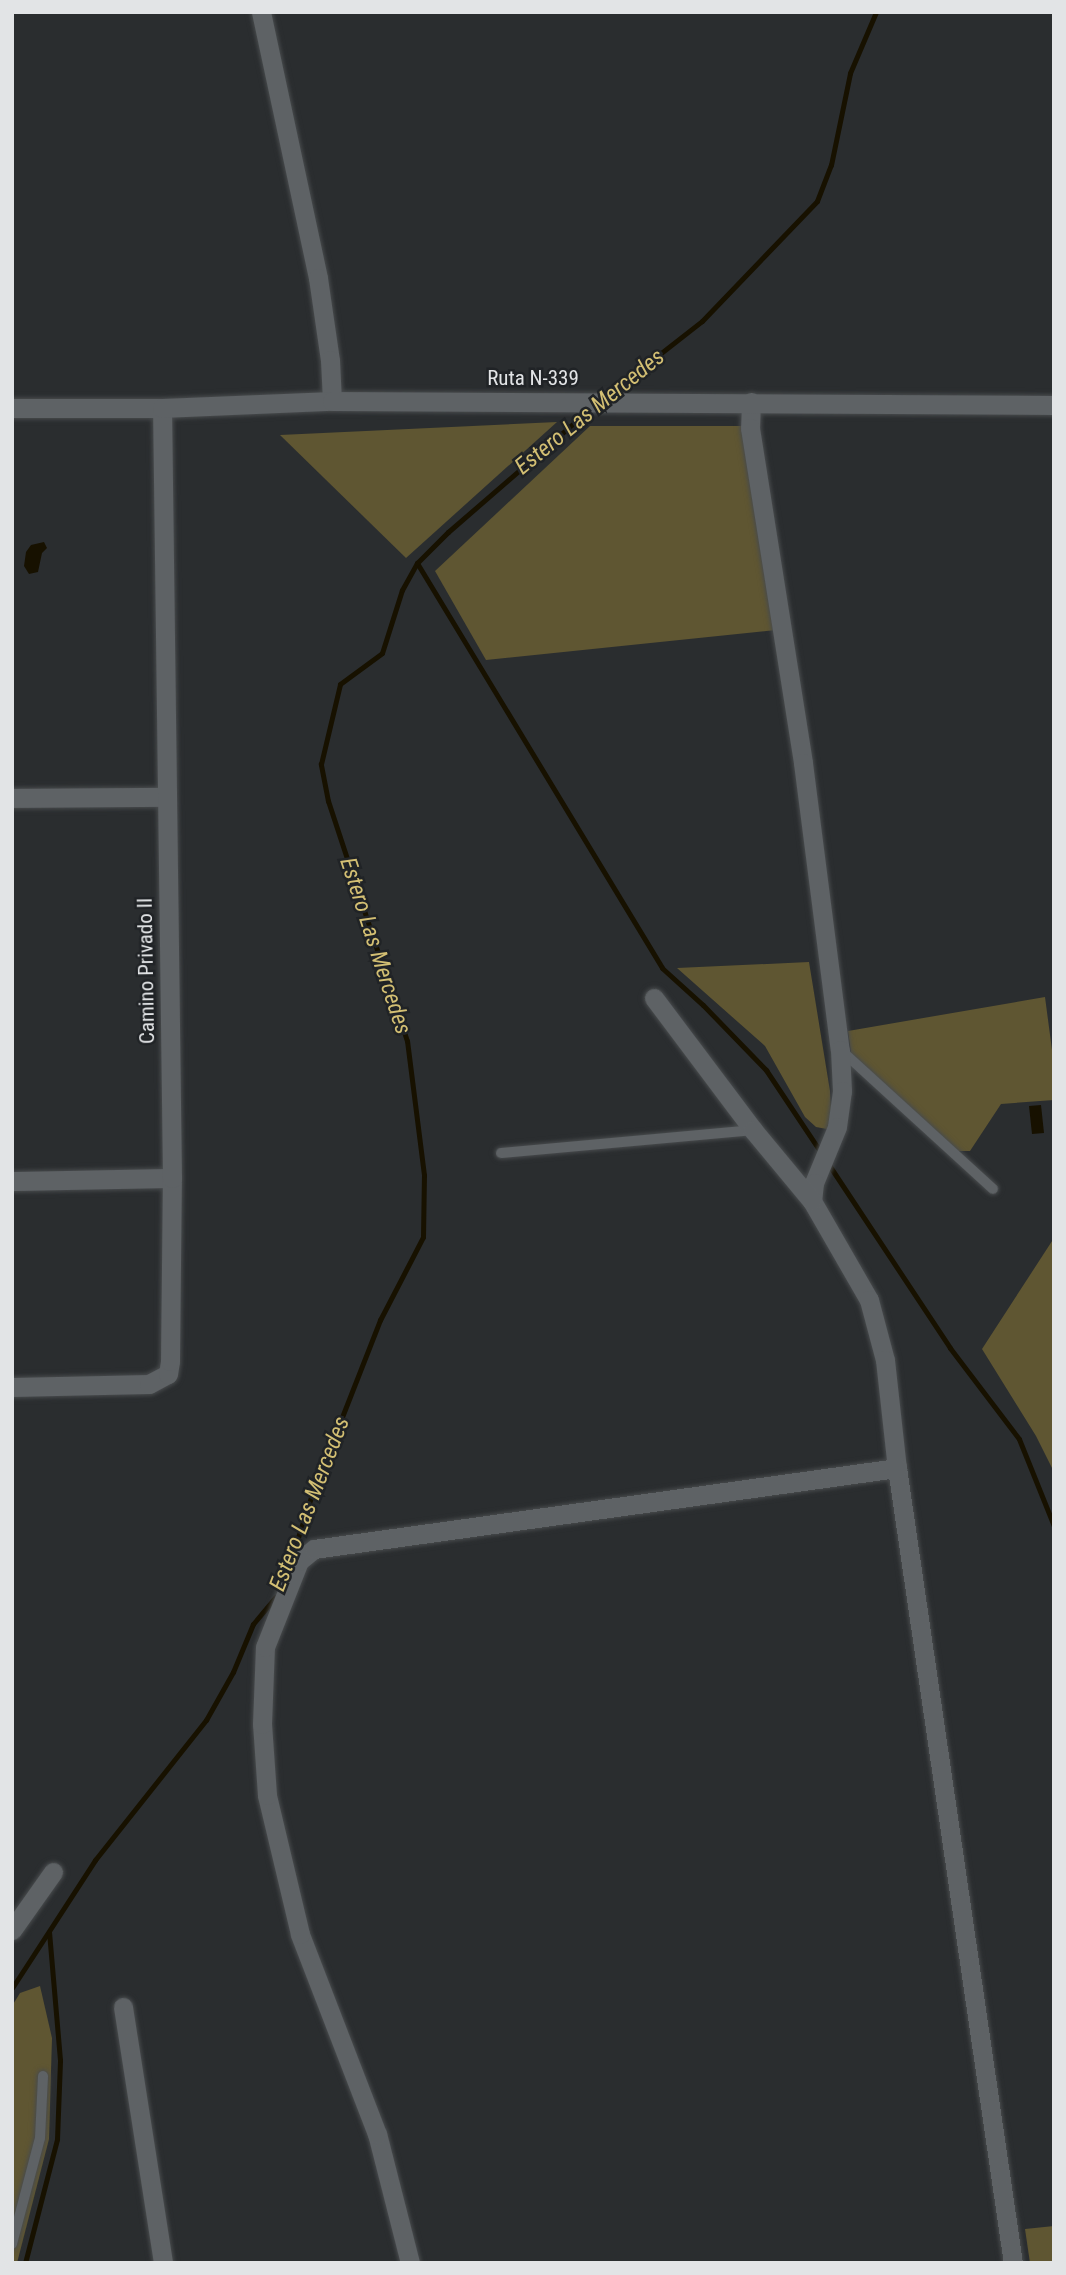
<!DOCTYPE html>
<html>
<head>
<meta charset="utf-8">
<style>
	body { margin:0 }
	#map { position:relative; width:1066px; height:2275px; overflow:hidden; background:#2a2d2f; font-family:"Roboto Condensed",sans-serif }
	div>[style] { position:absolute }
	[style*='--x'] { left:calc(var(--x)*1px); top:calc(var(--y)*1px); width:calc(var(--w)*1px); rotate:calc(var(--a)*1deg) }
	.green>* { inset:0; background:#5f5632 }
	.water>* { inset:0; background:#171100 }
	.stream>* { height:5px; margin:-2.5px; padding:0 2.5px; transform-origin:2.5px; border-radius:2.5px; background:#171100 }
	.roads { filter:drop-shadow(0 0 2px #484b4d) drop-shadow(0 0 2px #484b4d) }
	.service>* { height:10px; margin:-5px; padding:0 5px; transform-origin:5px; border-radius:5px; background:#5e6265 }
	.minor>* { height:19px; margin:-9.5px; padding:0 9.5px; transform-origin:9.5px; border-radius:9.5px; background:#5e6265 }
	.tertiary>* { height:19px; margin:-9.5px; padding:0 9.5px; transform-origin:9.5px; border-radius:9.5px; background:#5e6265 }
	span { translate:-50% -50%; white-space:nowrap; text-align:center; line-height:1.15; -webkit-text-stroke:5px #202326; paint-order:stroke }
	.street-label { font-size:21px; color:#e2e4e6 }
	.water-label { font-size:23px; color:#d3bf73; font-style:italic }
	.frame { position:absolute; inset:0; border:14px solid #e2e4e6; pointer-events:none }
</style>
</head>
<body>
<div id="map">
	<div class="green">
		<i style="clip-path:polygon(557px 422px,406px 558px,280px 435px)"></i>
		<i style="clip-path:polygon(590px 426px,749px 426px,776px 630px,486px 660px,435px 571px)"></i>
		<i style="clip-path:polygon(809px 962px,830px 1091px,832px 1130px,816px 1127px,805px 1117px,765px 1046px,677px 968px)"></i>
		<i style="clip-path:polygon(1045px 997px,1054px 1065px,1054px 1100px,1001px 1104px,970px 1151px,945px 1151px,853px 1066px,848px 1031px)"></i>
		<i style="clip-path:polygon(1054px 1238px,1054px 1472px,1036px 1436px,982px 1349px)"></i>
		<i style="clip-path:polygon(40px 1986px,52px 2038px,49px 2139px,17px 2263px,12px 2263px,12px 2006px,20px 1993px)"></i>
		<i style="clip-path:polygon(1054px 2226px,1054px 2263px,1030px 2263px,1025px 2229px)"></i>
	</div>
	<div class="water">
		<i style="clip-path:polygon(44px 542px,47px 548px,42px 553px,38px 572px,29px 574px,24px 566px,26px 552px,31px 545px)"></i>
		<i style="clip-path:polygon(1041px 1105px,1044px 1133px,1032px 1134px,1029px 1106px)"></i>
	</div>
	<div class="stream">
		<i style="--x:606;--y:396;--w:122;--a:-38"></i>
		<i style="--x:702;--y:321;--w:166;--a:-46.2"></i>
		<i style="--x:817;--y:201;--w:39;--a:-69"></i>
		<i style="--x:831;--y:165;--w:94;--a:-78.3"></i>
		<i style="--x:850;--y:73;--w:66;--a:-66.9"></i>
		<i style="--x:417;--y:563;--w:473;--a:58.8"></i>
		<i style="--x:662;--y:968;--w:55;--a:42.1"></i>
		<i style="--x:703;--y:1005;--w:91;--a:45.9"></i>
		<i style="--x:766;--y:1070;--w:101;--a:56.3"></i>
		<i style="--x:827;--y:1162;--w:223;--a:56.5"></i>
		<i style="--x:950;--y:1348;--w:114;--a:52.8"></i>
		<i style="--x:1019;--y:1439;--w:94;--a:68.1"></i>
		<i style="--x:291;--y:1559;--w:71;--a:-72.1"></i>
		<i style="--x:313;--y:1491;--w:184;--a:-68.6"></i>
		<i style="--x:380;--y:1320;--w:93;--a:-62.6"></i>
		<i style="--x:423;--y:1237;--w:62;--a:-89.1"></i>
		<i style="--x:424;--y:1175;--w:135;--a:-97.2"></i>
		<i style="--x:407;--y:1041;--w:253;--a:-108.2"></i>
		<i style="--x:328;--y:801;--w:38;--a:-101"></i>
		<i style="--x:321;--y:764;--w:82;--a:-76.6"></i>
		<i style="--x:340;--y:684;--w:52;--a:-36.4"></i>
		<i style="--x:382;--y:653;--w:66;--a:-72.4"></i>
		<i style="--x:402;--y:590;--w:31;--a:-61"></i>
		<i style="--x:417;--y:563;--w:44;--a:-45"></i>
		<i style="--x:448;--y:532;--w:188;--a:-40.9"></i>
		<i style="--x:12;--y:1988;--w:153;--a:-57"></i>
		<i style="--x:95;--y:1860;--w:179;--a:-51.6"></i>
		<i style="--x:206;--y:1720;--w:55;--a:-60.6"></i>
		<i style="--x:233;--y:1672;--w:52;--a:-67.4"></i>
		<i style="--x:253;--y:1624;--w:35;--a:-50"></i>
		<i style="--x:25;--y:2263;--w:128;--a:-75.5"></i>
		<i style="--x:57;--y:2139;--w:79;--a:-87.8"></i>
		<i style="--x:60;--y:2060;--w:128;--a:-94.9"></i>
	</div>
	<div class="roads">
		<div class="service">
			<i style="--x:843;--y:1052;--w:203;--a:42.4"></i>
			<i style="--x:501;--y:1153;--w:252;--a:-5.2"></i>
			<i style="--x:12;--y:2244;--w:110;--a:-75.2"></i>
			<i style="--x:40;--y:2138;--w:62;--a:-87.2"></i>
		</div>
		<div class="minor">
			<i style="--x:261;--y:12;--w:272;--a:77.9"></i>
			<i style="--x:318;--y:278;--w:83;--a:81.7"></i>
			<i style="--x:330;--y:360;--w:41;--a:87.2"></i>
			<i style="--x:751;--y:402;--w:26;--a:92"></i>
			<i style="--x:750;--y:428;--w:339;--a:81"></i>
			<i style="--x:803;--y:763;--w:289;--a:82.7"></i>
			<i style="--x:840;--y:1050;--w:41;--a:87.2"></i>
			<i style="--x:842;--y:1091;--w:36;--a:98"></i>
			<i style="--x:837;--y:1127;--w:61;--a:112.3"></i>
			<i style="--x:814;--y:1183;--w:18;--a:96"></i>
			<i style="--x:812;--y:1201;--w:114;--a:60.1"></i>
			<i style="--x:869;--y:1300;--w:62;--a:75.1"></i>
			<i style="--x:885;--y:1360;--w:109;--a:83.7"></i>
			<i style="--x:897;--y:1468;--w:803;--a:81.7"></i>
			<i style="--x:12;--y:798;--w:153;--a:-0.4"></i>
			<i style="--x:654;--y:998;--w:165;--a:53.1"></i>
			<i style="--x:753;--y:1130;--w:92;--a:50.3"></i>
			<i style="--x:12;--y:1181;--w:160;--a:-1.1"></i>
			<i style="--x:12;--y:1387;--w:137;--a:-1.3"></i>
			<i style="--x:149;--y:1384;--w:21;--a:-28"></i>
			<i style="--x:168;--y:1374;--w:13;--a:-81"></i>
			<i style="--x:170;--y:1361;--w:183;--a:-89.4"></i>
			<i style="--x:172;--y:1178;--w:770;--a:-90.74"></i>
			<i style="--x:12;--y:1930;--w:71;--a:-54.7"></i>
			<i style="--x:123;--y:2007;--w:259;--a:81.1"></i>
			<i style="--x:410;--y:2263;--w:133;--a:-104.3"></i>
			<i style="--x:377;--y:2134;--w:214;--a:-111.1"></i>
			<i style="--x:300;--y:1934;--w:143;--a:-103.4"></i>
			<i style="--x:267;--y:1795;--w:71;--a:-94"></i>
			<i style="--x:262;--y:1724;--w:77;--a:-87.8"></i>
			<i style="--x:265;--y:1647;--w:92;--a:-68.4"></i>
			<i style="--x:299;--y:1561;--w:19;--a:-39"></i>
			<i style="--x:314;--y:1549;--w:589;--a:-7.91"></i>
		</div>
		<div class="tertiary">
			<i style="--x:12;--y:408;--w:150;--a:0"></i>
			<i style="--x:162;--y:408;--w:170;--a:-2.4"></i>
			<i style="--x:332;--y:401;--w:722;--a:0.32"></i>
		</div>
	</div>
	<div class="street-label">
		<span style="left:533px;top:378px">Ruta N-339</span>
		<span style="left:146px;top:971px;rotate:-91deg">Camino Privado II</span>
	</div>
	<div class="water-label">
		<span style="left:590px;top:412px;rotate:-39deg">Estero Las Mercedes</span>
		<span style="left:375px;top:946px;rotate:72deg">Estero Las Mercedes</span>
		<span style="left:310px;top:1504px;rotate:-69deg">Estero Las Mercedes</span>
	</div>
	<div class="frame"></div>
</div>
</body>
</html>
